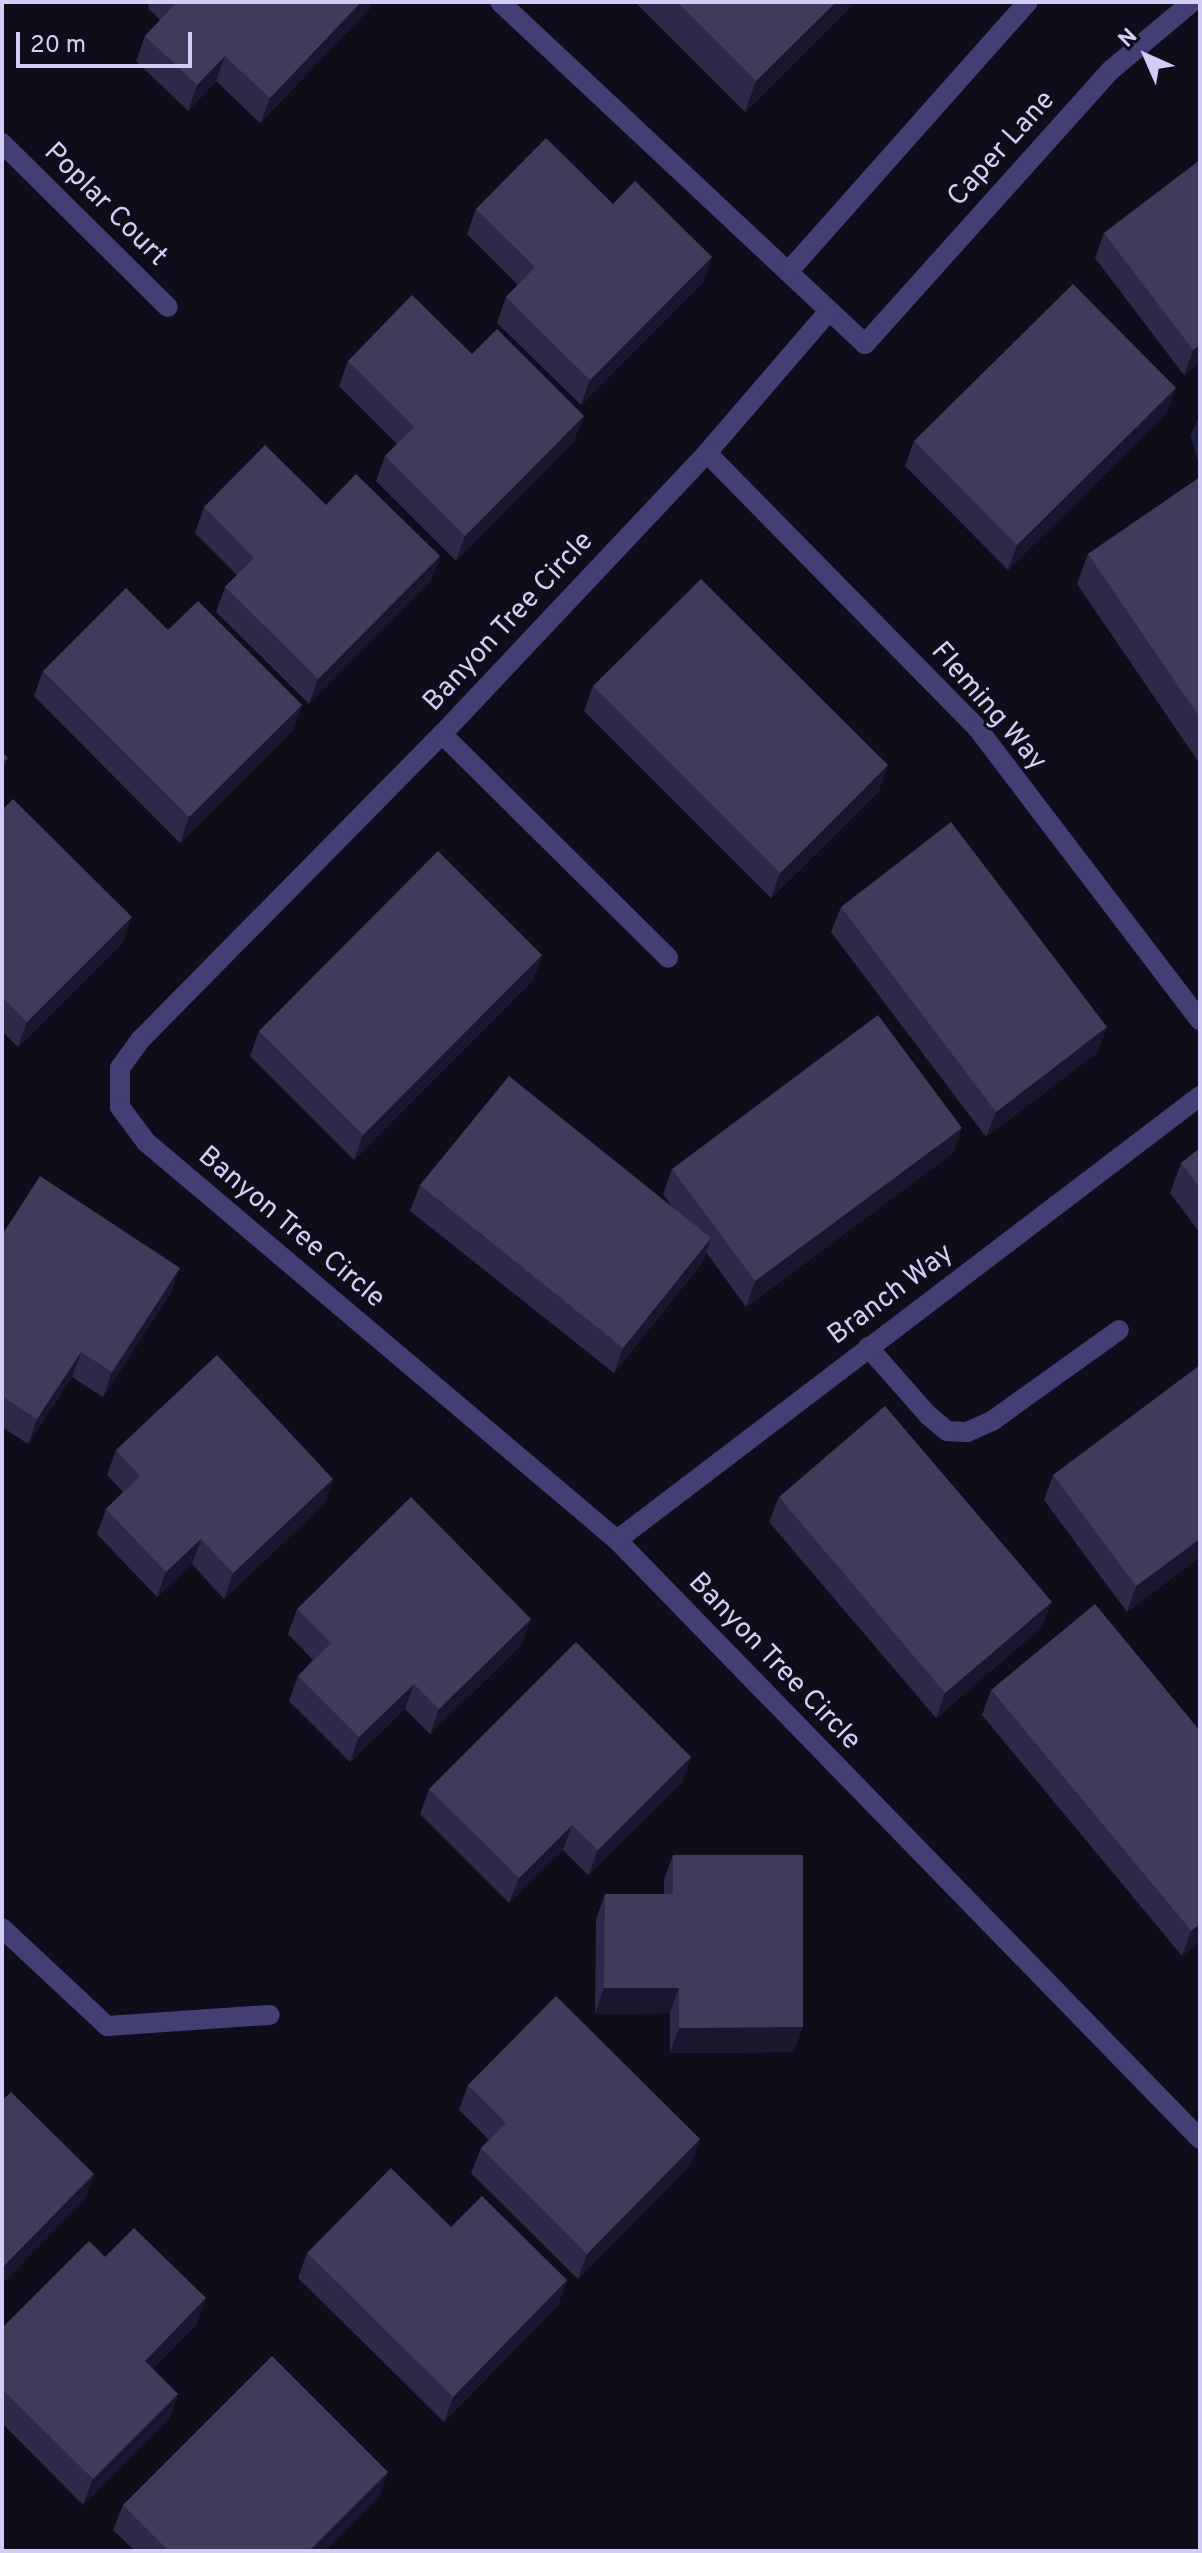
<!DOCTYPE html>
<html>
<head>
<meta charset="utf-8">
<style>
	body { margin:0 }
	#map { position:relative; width:1202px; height:2553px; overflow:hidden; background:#100d1a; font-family:Overpass,sans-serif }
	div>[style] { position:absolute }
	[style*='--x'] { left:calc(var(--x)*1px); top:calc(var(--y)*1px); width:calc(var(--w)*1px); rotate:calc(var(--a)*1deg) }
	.water>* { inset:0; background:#13233d }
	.minor>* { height:20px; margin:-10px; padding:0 10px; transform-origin:10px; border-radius:10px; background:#433e73 }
	.wall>* { inset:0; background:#2f2846 }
	.shaded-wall>* { inset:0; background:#1b162d }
	.building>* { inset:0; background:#413a59 }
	span { translate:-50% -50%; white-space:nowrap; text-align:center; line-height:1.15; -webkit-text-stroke:6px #100d1a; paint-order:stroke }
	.street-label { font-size:28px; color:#d4cdf8 }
	.frame { position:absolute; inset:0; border:4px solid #d4cdf8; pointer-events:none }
	.north { position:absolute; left:1106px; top:16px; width:80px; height:80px; -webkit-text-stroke:6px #100d1a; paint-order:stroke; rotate:315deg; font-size:22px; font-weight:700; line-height:32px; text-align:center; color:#d4cdf8 }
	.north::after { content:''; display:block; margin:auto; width:28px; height:36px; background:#d4cdf8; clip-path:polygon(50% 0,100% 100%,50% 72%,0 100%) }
	.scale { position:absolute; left:16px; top:32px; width:176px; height:36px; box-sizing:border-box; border:4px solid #d4cdf8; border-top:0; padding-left:10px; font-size:24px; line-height:28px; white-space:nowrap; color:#d4cdf8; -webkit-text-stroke:6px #100d1a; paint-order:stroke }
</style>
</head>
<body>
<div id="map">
	<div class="water">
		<i style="clip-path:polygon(1200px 416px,1200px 468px,1190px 435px)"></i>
	</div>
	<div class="minor">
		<i style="--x:500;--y:2;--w:500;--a:43.14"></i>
		<i style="--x:865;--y:344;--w:368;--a:-48.1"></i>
		<i style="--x:1111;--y:70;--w:106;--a:-40"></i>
		<i style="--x:2;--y:143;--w:233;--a:44.7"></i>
		<i style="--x:788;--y:272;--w:361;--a:-48.4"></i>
		<i style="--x:829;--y:311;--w:187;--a:130.7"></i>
		<i style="--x:707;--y:453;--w:386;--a:133.3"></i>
		<i style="--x:442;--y:734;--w:429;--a:134.6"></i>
		<i style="--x:141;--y:1039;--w:36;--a:126"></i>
		<i style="--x:120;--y:1068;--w:39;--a:90"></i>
		<i style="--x:120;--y:1107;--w:44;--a:53.4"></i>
		<i style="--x:146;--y:1142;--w:617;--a:40.2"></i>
		<i style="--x:617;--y:1540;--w:836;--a:45.78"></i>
		<i style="--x:707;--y:453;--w:387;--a:45.5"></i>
		<i style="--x:978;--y:729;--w:366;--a:52.7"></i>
		<i style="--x:442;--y:734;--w:318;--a:44.7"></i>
		<i style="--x:868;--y:1347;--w:91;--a:48.6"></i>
		<i style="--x:928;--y:1415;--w:25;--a:40"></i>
		<i style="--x:947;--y:1431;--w:20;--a:3"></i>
		<i style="--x:967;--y:1432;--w:27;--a:-24"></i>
		<i style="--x:992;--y:1421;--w:156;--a:-35.6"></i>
		<i style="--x:617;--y:1540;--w:733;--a:-37.29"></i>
		<i style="--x:2;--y:1928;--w:144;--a:43"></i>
		<i style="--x:107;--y:2026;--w:163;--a:-3.9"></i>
	</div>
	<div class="wall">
		<i style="clip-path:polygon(150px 2px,372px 2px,370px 8px,260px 123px,216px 81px,188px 111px,136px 61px,145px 36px,160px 20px,148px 8px)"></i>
		<i style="clip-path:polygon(635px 2px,855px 2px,745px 112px)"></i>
		<i style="clip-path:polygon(1200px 160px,1200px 363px,1184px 375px,1095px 258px,1104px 233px)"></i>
		<i style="clip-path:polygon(613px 204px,712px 257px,703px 282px,581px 405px,497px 323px,506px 297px,518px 285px,467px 234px,476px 209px)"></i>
		<i style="clip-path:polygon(472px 354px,574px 441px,456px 561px,376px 481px,385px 456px,397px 444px,339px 386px,348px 361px)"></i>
		<i style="clip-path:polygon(1167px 413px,1008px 570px,905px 466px,914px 441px)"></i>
		<i style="clip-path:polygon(1200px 477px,1200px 764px,1077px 584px,1088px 554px)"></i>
		<i style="clip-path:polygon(326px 505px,440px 556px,431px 581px,309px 704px,216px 612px,225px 587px,237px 575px,195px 533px,204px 507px)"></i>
		<i style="clip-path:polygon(168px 630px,302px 705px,293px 730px,180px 843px,34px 696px,43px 671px)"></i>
		<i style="clip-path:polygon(593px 686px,879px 791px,771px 898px,584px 711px)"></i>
		<i style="clip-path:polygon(2px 810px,123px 942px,18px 1047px,2px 1031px)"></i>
		<i style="clip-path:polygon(841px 907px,1098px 1052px,986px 1137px,831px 932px)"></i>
		<i style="clip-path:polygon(542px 955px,533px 980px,354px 1160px,250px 1056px,259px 1031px)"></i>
		<i style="clip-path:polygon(1200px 1148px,1200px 1233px,1170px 1193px,1181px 1163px)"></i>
		<i style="clip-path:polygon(953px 1153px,746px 1307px,706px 1252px,702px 1263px,614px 1373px,410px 1211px,420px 1185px,673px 1208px,663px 1194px,672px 1169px)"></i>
		<i style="clip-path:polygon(2px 1235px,171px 1293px,103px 1397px,72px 1377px,28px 1444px,2px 1427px)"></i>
		<i style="clip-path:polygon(116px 1450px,333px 1479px,324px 1504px,224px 1599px,192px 1564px,157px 1597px,97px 1534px,106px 1509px,123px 1492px,107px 1475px)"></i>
		<i style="clip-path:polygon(1053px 1475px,1200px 1557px,1127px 1612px,1044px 1500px)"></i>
		<i style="clip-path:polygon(779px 1497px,1042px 1627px,936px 1718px,769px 1522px)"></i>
		<i style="clip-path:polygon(297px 1609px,531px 1619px,522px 1644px,430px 1734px,405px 1709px,350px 1762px,289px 1701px,298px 1676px,313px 1660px,288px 1634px)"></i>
		<i style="clip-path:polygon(991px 1690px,1200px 1942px,1182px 1956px,982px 1715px)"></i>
		<i style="clip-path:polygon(691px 1757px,682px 1782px,588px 1875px,563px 1850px,509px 1903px,420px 1814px,429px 1789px)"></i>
		<i style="clip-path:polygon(673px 1855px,794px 2052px,670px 2053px,670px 2013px,595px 2014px,596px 1919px,605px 1894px,664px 1894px,664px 1880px)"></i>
		<i style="clip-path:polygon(468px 2085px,700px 2139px,691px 2164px,578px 2279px,471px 2173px,481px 2148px,489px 2140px,459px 2110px)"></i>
		<i style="clip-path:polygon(451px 2227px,567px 2280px,558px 2305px,444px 2422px,298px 2278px,307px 2253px)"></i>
		<i style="clip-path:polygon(105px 2257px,197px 2324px,152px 2369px,178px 2394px,169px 2419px,83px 2505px,2px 2423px,2px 2328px)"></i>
		<i style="clip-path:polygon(388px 2472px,379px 2497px,325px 2551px,135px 2551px,113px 2530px,123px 2505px)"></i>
	</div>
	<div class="shaded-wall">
		<i style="clip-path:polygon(361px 2px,372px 2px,370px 8px,260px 123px,270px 98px)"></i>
		<i style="clip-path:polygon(836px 2px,855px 2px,745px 112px,756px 81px)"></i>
		<i style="clip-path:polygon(225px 56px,216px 81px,188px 111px,197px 85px)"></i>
		<i style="clip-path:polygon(712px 257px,703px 282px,581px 405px,590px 380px)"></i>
		<i style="clip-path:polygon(1200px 345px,1200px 363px,1184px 375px,1193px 350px)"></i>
		<i style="clip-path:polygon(1176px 388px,1167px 413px,1008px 570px,1017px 545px)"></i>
		<i style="clip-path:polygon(584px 416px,574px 441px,456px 561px,465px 536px)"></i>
		<i style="clip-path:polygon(440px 556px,431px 581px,309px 704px,318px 679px)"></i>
		<i style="clip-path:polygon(302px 705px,293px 730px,180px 843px,189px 817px)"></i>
		<i style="clip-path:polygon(8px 758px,2px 773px,2px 763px)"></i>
		<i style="clip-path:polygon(888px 765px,879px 791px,771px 898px,780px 873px)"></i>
		<i style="clip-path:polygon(132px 917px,123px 942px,18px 1047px,27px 1022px)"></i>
		<i style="clip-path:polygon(542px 955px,533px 980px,354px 1160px,363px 1135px)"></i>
		<i style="clip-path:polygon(1107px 1027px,1098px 1052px,986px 1137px,996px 1112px)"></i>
		<i style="clip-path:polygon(962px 1128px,953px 1153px,746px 1307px,755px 1281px)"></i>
		<i style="clip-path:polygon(711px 1238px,702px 1263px,614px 1373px,623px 1348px)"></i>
		<i style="clip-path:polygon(180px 1268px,171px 1293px,103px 1397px,112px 1372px)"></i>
		<i style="clip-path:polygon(81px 1352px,72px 1377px,28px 1444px,37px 1419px)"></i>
		<i style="clip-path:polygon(333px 1479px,324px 1504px,224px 1599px,233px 1573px)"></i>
		<i style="clip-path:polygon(201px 1539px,192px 1564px,157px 1597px,166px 1572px)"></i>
		<i style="clip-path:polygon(1200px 1539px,1200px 1557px,1127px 1612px,1136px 1586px)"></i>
		<i style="clip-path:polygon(1052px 1602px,1042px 1627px,936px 1718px,945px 1693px)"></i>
		<i style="clip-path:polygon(531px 1619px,522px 1644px,430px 1734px,439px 1709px)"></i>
		<i style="clip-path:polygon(414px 1684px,405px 1709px,350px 1762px,359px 1737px)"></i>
		<i style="clip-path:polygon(691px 1757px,682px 1782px,588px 1875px,598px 1850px)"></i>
		<i style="clip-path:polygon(572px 1825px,563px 1850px,509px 1903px,519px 1878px)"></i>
		<i style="clip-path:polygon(1200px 1924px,1200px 1942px,1182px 1956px,1191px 1931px)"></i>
		<i style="clip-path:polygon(604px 1988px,679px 1988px,670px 2013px,595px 2014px)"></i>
		<i style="clip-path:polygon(803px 2027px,794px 2052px,670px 2053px,679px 2028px)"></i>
		<i style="clip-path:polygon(700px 2139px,691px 2164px,578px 2279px,587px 2254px)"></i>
		<i style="clip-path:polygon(94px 2174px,85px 2200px,2px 2284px,2px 2268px)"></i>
		<i style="clip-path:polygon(567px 2280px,558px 2305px,444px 2422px,453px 2397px)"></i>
		<i style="clip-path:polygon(206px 2298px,197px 2324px,136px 2386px,145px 2361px)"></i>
		<i style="clip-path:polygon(178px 2394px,169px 2419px,83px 2505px,93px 2479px)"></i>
		<i style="clip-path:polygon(388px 2472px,379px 2497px,325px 2551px,309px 2551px)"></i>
	</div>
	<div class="building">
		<i style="clip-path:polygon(177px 2px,361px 2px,270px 98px,225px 56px,197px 85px,145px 36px)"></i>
		<i style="clip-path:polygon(677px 2px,836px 2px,756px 81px)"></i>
		<i style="clip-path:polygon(546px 138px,613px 204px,635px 181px,712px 257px,590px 380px,506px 297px,535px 267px,476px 209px)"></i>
		<i style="clip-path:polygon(1200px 160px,1200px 345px,1193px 350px,1104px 233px)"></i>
		<i style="clip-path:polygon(1073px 284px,1176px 388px,1017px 545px,914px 441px)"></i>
		<i style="clip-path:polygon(412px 295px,472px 354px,497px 329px,584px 416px,465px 536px,385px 456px,414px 427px,348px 361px)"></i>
		<i style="clip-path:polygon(265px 445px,326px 505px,356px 474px,440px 556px,318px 679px,225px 587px,254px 558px,204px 507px)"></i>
		<i style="clip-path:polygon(1200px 477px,1200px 718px,1088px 554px)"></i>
		<i style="clip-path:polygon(701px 579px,888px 765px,780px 873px,593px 686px)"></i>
		<i style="clip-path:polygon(126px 588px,168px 630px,198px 601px,302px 705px,189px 817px,43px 671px)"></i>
		<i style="clip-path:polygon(2px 752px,8px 758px,2px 763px)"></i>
		<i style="clip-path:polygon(13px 799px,132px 917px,27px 1022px,2px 997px,2px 810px)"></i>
		<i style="clip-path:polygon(951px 822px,1107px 1027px,996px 1112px,841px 907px)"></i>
		<i style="clip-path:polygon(438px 851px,542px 955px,363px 1135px,259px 1031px)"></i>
		<i style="clip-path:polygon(878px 1015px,962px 1128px,755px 1281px,672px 1169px)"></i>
		<i style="clip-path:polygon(509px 1076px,711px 1238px,623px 1348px,420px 1185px)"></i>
		<i style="clip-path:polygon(1200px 1148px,1200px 1188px,1181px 1163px)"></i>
		<i style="clip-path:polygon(40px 1176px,180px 1268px,112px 1372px,81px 1352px,37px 1419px,2px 1396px,2px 1235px)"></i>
		<i style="clip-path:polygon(217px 1355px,333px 1479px,233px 1573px,201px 1539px,166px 1572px,106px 1509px,140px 1476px,116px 1450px)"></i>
		<i style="clip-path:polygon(1200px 1365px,1200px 1539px,1136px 1586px,1053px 1475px)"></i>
		<i style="clip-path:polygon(885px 1406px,1052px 1602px,945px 1693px,779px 1497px)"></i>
		<i style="clip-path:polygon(411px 1497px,531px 1619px,439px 1709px,414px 1684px,359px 1737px,298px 1676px,331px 1643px,297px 1609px)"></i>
		<i style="clip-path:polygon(1095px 1604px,1200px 1731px,1200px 1924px,1191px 1931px,991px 1690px)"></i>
		<i style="clip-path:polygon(576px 1642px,691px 1757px,598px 1850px,572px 1825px,519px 1878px,429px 1789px)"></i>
		<i style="clip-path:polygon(673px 1855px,803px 1855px,803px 2027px,679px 2028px,679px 1988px,604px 1988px,605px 1894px,673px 1894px)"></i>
		<i style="clip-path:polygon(556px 1996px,700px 2139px,587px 2254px,481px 2148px,506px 2123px,468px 2085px)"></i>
		<i style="clip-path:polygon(11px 2092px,94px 2174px,2px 2268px,2px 2101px)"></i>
		<i style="clip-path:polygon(391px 2168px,451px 2227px,482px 2196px,567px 2280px,453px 2397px,307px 2253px)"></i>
		<i style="clip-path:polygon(134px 2228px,206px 2298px,145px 2361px,178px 2394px,93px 2479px,2px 2389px,2px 2328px,89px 2241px,105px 2257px)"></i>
		<i style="clip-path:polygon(272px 2356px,388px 2472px,309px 2551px,169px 2551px,123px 2505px)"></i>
	</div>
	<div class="street-label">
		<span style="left:1002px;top:149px;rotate:-48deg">Caper Lane</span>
		<span style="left:105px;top:205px;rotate:45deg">Poplar Court</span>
		<span style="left:509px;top:622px;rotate:-47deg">Banyon Tree Circle</span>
		<span style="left:988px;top:707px;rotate:49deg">Fleming Way</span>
		<span style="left:291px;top:1228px;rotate:40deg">Banyon Tree Circle</span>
		<span style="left:891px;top:1295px;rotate:-37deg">Branch Way</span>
		<span style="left:774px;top:1662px;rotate:46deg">Banyon Tree Circle</span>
	</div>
	<div class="frame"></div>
	<div class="north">N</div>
	<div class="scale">20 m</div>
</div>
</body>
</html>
